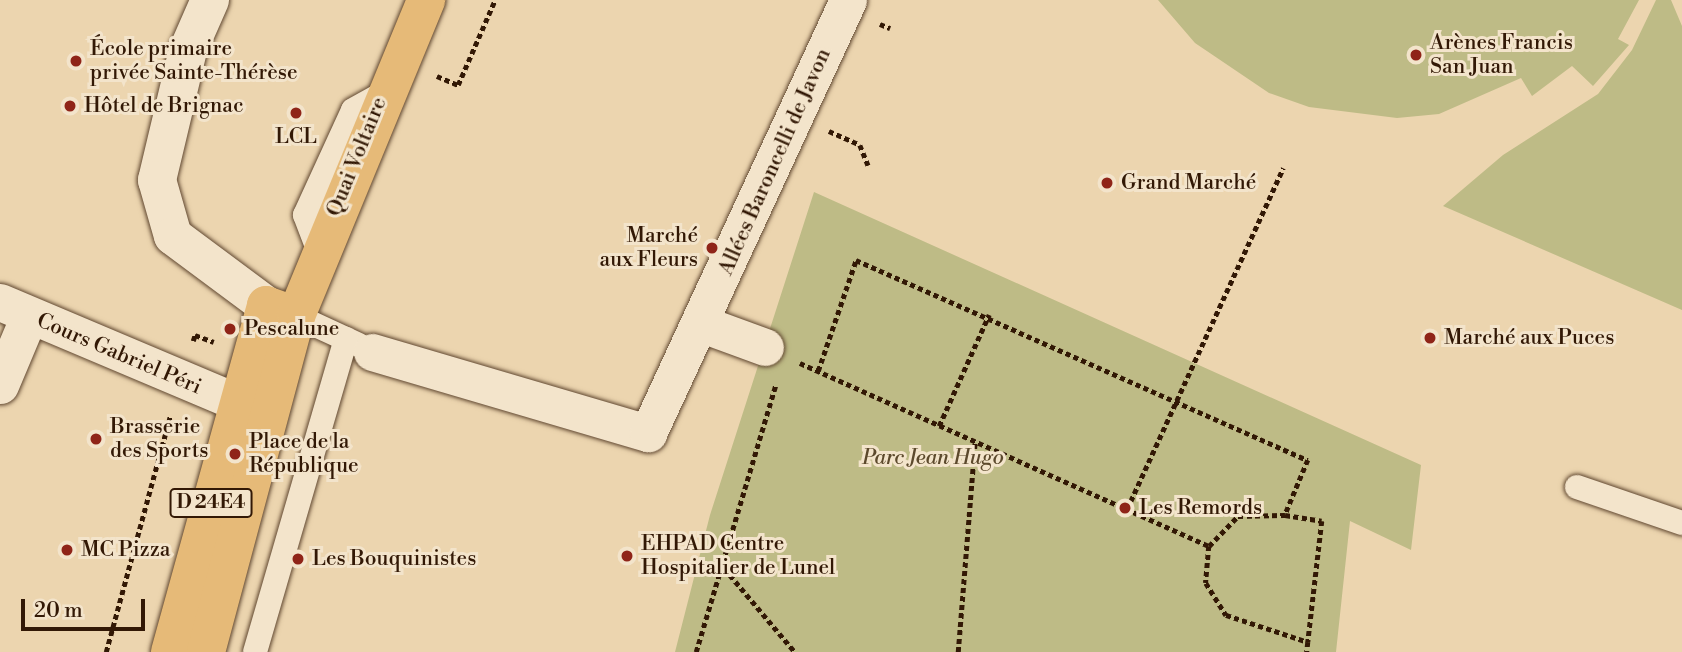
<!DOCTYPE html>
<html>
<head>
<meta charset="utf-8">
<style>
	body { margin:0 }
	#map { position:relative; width:1682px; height:652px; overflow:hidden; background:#ecd5af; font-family:"Libre Bodoni",serif }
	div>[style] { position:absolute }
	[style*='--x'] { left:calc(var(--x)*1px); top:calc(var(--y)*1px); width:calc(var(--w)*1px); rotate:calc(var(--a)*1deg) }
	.green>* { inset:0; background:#bebb86 }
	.path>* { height:4.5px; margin-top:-2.25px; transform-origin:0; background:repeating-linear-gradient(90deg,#321805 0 5px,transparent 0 8.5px) }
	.roads { filter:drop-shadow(0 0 2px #604730) drop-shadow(0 0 2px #604730) }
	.service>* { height:24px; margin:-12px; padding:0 12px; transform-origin:12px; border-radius:12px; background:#f3e4cb }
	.pedestrian>* { height:37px; margin:-18.5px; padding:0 18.5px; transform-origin:18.5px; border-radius:18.5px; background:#f3e4cb }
	.minor>* { height:38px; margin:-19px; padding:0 19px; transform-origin:19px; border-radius:19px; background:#f3e4cb }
	.primary>* { height:38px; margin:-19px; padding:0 19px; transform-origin:19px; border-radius:19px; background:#e6ba78 }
	.dots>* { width:19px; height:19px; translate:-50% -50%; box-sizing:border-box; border:4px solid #f3e4cb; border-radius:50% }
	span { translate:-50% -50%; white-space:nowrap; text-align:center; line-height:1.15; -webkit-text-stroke:6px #f3e4cb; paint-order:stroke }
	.shield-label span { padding:2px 5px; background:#f3e4cb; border:2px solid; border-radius:5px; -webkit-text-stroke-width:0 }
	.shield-label { font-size:19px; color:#321805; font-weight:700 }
	.poi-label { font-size:21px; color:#321805 }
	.left { translate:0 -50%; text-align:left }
	.right { translate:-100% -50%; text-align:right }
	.street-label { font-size:21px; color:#321805 }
	.park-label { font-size:21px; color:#5c492c; font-style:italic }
	.scale { position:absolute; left:21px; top:599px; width:124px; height:32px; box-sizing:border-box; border:4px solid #321805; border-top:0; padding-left:9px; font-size:21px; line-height:24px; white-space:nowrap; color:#321805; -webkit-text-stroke:5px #f3e4cb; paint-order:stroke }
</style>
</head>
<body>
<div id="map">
	<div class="green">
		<i style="clip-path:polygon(1158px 0,1639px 0,1618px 39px,1629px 45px,1593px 86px,1572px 66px,1532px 96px,1521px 78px,1439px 114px,1397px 118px,1309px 107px,1269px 93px,1195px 43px)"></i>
		<i style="clip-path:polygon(1656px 0,1671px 0,1682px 26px,1682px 310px,1443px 206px,1503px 155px,1598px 94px,1632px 50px)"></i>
		<i style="clip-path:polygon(814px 192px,1421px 465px,1411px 550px,1350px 521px,1336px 652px,675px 652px,710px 515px)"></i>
	</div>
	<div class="path">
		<i style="--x:880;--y:24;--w:11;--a:22"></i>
		<i style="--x:437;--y:76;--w:23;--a:23"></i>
		<i style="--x:458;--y:85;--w:93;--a:-66.5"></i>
		<i style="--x:829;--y:131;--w:34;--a:24"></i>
		<i style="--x:860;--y:145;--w:22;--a:68"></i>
		<i style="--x:193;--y:341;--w:6;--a:-72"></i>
		<i style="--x:195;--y:335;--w:20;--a:20"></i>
		<i style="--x:800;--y:363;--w:448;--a:24.1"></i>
		<i style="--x:1209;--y:546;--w:37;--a:95"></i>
		<i style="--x:1206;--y:583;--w:38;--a:58"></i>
		<i style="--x:1226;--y:615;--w:86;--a:18.2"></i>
		<i style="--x:1308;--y:642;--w:10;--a:96"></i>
		<i style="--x:818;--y:371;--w:117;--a:-71.1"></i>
		<i style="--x:856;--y:260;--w:494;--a:23.9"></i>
		<i style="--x:1308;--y:460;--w:60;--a:112.7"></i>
		<i style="--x:1285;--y:515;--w:37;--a:9"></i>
		<i style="--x:1322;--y:521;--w:122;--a:96.6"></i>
		<i style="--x:939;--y:426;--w:122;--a:-65.8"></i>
		<i style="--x:1127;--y:509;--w:375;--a:-65.4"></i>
		<i style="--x:1209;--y:546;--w:42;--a:-46"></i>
		<i style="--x:1238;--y:516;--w:47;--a:-1.2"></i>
		<i style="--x:719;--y:562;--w:118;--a:49.8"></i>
		<i style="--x:106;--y:652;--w:244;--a:-74.8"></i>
		<i style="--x:696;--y:652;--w:280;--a:-73.4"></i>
		<i style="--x:958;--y:652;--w:212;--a:-85.4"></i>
	</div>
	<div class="roads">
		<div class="service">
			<i style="--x:321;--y:257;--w:45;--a:-110.9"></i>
			<i style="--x:305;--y:215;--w:115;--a:-65.4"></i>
			<i style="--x:353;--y:110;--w:33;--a:-29"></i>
			<i style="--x:296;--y:316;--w:69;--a:24.7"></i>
			<i style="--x:1577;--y:487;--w:111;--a:18.9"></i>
			<i style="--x:255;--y:652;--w:326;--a:-73.8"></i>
		</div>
		<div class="pedestrian">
			<i style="--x:0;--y:302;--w:259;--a:22.9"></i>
			<i style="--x:702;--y:324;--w:67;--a:20.1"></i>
			<i style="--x:372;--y:352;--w:288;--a:16.4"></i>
			<i style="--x:648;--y:433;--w:477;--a:-65.2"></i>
			<i style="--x:0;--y:385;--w:75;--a:-67.2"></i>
		</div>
		<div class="minor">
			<i style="--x:210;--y:0;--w:55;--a:113.7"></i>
			<i style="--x:188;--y:50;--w:134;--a:103.4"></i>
			<i style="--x:157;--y:180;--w:58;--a:74.1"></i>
			<i style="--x:173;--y:236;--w:116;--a:36.6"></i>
		</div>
		<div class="primary">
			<i style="--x:170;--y:652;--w:360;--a:-74.5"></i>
			<i style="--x:266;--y:305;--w:32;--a:20"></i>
			<i style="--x:206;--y:652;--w:348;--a:-75"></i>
			<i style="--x:296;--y:316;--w:342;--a:-67.6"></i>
		</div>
	</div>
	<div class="dots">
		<i style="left:1416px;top:55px;background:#8f2418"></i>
		<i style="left:76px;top:61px;background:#8f2418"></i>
		<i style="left:70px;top:106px;background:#8f2418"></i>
		<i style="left:296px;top:113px;background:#8f2418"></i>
		<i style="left:1107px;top:183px;background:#8f2418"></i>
		<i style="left:712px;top:248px;background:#8f2418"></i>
		<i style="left:230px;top:329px;background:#8f2418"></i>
		<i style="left:1430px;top:338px;background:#8f2418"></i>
		<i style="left:96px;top:439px;background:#8f2418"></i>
		<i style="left:235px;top:454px;background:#8f2418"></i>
		<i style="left:1125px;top:508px;background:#8f2418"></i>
		<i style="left:67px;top:550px;background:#8f2418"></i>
		<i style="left:627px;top:556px;background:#8f2418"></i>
		<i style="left:298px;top:559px;background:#8f2418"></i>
	</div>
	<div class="shield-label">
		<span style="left:211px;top:503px">D 24E4</span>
	</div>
	<div class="poi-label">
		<span class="left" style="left:1430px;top:55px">Arènes Francis<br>San Juan</span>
		<span class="left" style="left:90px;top:61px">École primaire<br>privée Sainte-Thérèse</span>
		<span class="left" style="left:84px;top:106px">Hôtel de Brignac</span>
		<span style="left:296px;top:137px">LCL</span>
		<span class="left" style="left:1121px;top:183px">Grand Marché</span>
		<span class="right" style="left:698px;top:248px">Marché<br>aux Fleurs</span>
		<span class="left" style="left:244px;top:329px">Pescalune</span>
		<span class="left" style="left:1444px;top:338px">Marché aux Puces</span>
		<span class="left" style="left:110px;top:439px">Brasserie<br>des Sports</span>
		<span class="left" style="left:249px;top:454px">Place de la<br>République</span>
		<span class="left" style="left:1139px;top:508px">Les Remords</span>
		<span class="left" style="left:641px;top:556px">EHPAD Centre<br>Hospitalier de Lunel</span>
		<span class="left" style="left:81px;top:550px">MC Pizza</span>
		<span class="left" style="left:312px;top:559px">Les Bouquinistes</span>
	</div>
	<div class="street-label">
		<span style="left:357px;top:157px;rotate:-68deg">Quai Voltaire</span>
		<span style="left:775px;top:162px;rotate:-66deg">Allées Baroncelli de Javon</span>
		<span style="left:119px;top:354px;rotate:23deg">Cours Gabriel Péri</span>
	</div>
	<div class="park-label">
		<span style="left:933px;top:458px">Parc Jean Hugo</span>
	</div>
	<div class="scale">20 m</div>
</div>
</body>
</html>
